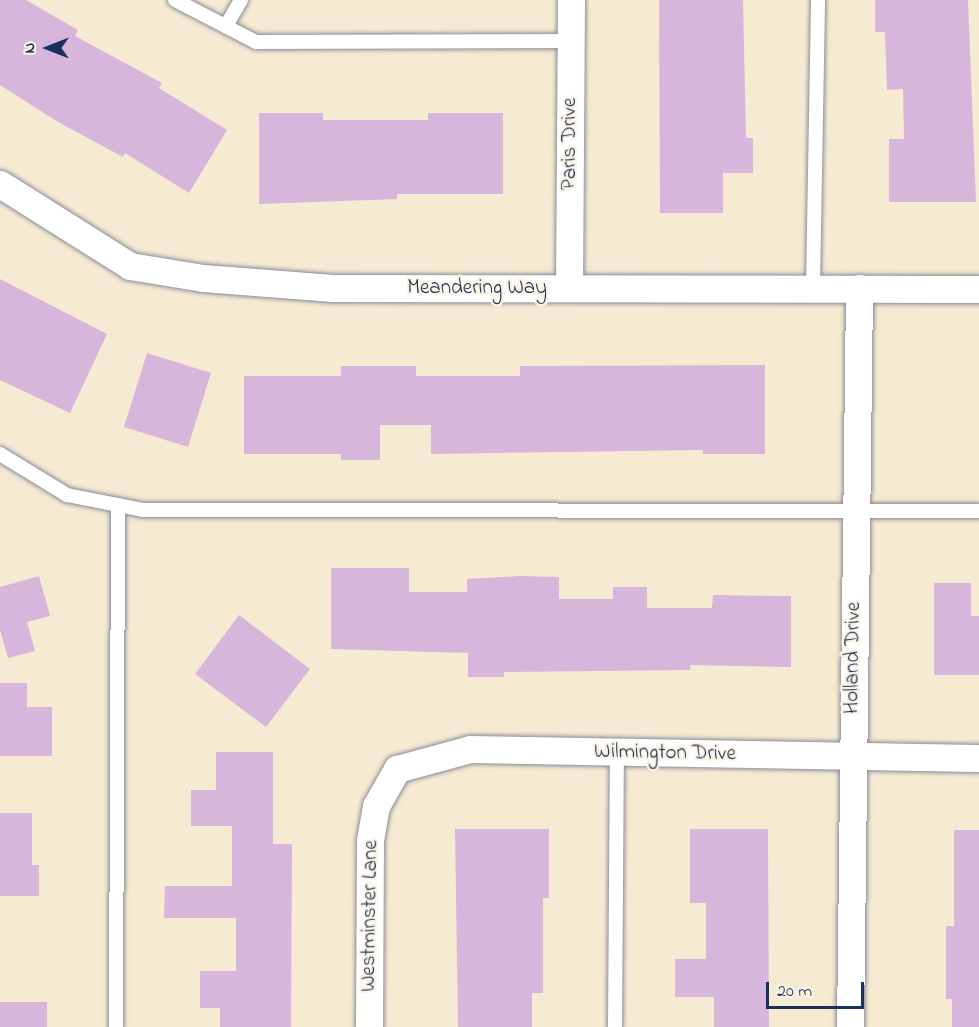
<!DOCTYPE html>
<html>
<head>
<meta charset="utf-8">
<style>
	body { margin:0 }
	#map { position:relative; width:979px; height:1027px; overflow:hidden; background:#f7ead2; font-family:"Indie Flower",sans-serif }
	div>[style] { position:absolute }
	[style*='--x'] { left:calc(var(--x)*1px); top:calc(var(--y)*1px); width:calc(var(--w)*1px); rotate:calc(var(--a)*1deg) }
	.building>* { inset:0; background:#d6b6db }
	.roads { filter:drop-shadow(0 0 2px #898c98) drop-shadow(0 0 2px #898c98) }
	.lane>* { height:14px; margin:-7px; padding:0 7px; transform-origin:7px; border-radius:7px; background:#fff }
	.street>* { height:27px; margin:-13.5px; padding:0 13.5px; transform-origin:13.5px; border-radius:13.5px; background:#fff }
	span { translate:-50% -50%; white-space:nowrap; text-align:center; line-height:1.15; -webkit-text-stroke:5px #fcf5e5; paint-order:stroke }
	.street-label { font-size:21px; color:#1b2f5e }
	.north { position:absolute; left:18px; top:18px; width:60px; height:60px; -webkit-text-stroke:4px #fcf5e5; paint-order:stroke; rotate:270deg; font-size:16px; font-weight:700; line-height:24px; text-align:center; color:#1b2f5e }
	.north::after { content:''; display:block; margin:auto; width:21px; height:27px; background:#1b2f5e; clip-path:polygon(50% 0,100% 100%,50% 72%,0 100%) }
	.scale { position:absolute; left:766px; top:982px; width:98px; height:27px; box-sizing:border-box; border:3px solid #1b2f5e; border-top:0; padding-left:8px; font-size:18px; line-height:21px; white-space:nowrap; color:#1b2f5e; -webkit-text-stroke:4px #fcf5e5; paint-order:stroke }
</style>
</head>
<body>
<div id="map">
	<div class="building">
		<i style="clip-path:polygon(0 0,26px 0,78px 30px,75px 36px,162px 83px,159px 88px,227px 130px,189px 193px,125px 153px,123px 157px,58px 122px,0 85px)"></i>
		<i style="clip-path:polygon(659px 0,743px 0,746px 138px,753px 138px,753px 173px,723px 173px,723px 213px,660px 213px)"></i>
		<i style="clip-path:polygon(875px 0,968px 0,976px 202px,889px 202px,889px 139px,904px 139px,903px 89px,887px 90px,885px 32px,875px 32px)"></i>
		<i style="clip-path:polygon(259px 113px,323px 113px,323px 120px,428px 120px,428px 113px,503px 113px,503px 194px,397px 194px,397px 199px,259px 204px)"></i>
		<i style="clip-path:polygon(0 279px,107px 334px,70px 413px,0 380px)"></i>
		<i style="clip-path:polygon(147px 353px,211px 373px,188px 447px,124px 427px)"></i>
		<i style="clip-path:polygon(765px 365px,765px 454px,703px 454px,703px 450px,431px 454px,431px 425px,380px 425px,380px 460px,341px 460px,341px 454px,244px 454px,244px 376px,341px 376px,341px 366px,416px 366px,416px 376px,520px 376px,520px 366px)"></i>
		<i style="clip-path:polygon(331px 568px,409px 568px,409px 592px,467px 592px,467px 579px,520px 576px,559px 577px,559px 599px,613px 599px,613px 587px,647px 587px,647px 608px,712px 608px,713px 595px,791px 596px,791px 667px,690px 665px,690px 670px,504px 672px,504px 677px,468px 677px,468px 653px,331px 649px)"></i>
		<i style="clip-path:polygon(39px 576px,50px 616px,27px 622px,35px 651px,8px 658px,0 630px,0 587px)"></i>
		<i style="clip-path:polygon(934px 583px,971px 583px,971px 616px,979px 616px,979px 675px,934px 675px)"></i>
		<i style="clip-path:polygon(239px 615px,310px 669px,266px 727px,195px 674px)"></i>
		<i style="clip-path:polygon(0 683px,27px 683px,27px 707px,52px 707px,52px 756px,0 756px)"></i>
		<i style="clip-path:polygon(216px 752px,273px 752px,273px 844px,292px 844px,291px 1027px,220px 1027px,220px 1008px,200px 1008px,200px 971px,236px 971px,236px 918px,164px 918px,165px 886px,232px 886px,232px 826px,191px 826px,191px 790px,216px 790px)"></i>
		<i style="clip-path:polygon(0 813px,32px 813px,32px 865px,39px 865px,39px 896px,0 896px)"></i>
		<i style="clip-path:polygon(455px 829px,549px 829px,549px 898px,543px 898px,543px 993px,532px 993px,532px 1027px,458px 1027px)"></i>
		<i style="clip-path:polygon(690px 829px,768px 829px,769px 1027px,714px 1027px,714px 997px,675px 997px,675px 959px,706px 959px,706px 903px,690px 903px)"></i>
		<i style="clip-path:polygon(954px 830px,979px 830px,979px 1027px,952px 1027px,952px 999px,946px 999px,946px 926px,954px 926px)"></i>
		<i style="clip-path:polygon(0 1002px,47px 1002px,47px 1027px,0 1027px)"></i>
	</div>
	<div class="roads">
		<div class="lane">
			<i style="--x:175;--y:0;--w:91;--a:27.4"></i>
			<i style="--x:256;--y:42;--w:315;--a:-0.2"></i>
			<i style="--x:226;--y:26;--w:30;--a:-60"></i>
			<i style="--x:813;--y:288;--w:288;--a:-89"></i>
			<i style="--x:0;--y:454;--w:79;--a:31.5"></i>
			<i style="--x:67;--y:495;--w:77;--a:11.2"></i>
			<i style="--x:143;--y:510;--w:836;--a:0.07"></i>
			<i style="--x:116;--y:1027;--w:522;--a:-89.78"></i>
			<i style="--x:615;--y:1027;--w:275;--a:-89.6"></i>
		</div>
		<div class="street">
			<i style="--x:0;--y:184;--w:154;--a:32.2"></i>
			<i style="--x:130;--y:266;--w:74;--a:9.3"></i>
			<i style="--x:203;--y:278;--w:130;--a:4.4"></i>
			<i style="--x:333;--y:288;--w:646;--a:0.09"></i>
			<i style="--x:569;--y:288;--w:288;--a:-89.6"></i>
			<i style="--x:369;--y:1027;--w:187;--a:-89.7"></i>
			<i style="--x:370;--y:840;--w:35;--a:-80"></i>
			<i style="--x:376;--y:806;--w:43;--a:-60.4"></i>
			<i style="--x:397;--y:769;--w:76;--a:-15.3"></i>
			<i style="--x:470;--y:749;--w:509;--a:1.01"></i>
			<i style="--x:850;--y:1027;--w:739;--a:-89.3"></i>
		</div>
	</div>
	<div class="street-label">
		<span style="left:570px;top:144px;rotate:-90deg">Paris Drive</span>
		<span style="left:477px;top:288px">Meandering Way</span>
		<span style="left:853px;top:658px;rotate:-89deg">Holland Drive</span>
		<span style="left:665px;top:753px;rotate:1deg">Wilmington Drive</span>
		<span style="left:370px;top:916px;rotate:-89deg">Westminster Lane</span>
	</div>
	<div class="north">N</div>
	<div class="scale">20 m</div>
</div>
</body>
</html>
